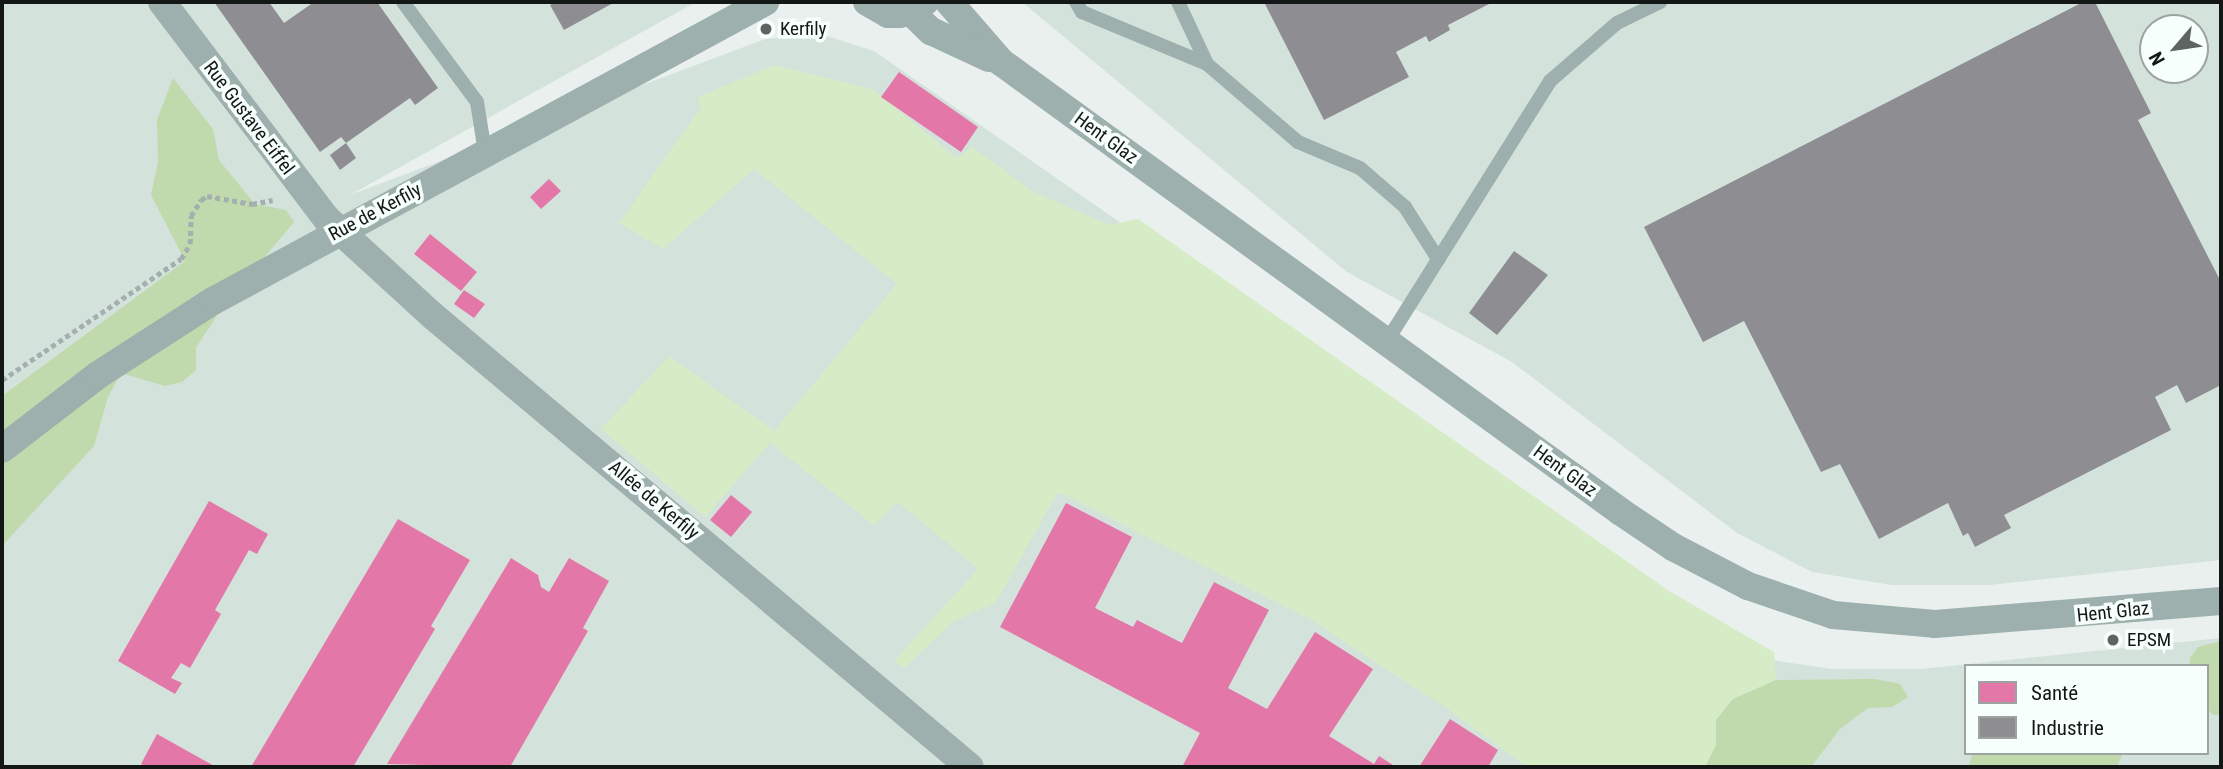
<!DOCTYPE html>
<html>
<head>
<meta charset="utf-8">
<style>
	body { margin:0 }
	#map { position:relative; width:2223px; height:769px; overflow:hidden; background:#e9f0ed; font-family:"Roboto Condensed",sans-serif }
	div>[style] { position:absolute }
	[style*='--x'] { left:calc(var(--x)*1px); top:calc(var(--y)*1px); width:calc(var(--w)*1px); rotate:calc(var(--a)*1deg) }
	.built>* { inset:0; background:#d4e2dc }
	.green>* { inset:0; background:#d6ecc6 }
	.forest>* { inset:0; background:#c0daad }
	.health>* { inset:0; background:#e377a8 }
	.industry>* { inset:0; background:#8d8d92 }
	.path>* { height:4.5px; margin-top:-2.25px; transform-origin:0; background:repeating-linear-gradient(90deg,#a3b0ae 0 5px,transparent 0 8.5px) }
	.lane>* { height:14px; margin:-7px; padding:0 7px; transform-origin:7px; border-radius:7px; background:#9db0ae }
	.street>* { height:28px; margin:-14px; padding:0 14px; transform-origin:14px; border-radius:14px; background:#9db0ae }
	.dots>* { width:19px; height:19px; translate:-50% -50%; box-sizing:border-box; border:4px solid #f7fffc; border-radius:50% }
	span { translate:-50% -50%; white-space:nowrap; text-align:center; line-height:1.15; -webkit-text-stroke:7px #f7fffc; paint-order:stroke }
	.poi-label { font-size:19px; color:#131816 }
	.left { translate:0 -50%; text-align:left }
	.street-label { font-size:19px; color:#131816 }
	.frame { position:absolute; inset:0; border:4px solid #131816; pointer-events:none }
	.legend { position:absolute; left:1964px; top:664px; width:245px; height:91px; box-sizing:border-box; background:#f7fffc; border:2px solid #9ca3a0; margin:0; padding:9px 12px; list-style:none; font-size:21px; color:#131816 }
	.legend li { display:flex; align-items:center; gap:14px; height:35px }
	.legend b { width:35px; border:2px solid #9ca3a0 }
	.north { position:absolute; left:2139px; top:14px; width:70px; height:70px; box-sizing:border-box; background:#f7fffc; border:2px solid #9ca3a0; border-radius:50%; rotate:241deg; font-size:19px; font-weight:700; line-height:28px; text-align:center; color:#131816 }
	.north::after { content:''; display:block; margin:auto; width:24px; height:32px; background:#5e6461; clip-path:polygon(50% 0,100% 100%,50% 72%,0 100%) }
</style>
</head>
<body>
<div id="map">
	<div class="built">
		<i style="clip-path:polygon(evenodd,2px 2px,696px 2px,350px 195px,765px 39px,824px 35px,874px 51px,1714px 636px,1765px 659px,1832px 669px,1920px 669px,2221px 638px,2221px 767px,2px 767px,2px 2px,1966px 666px,2207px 666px,2207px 753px,1966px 753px,1966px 666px)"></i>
		<i style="clip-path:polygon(evenodd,1022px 2px,2221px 2px,2221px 560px,1990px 585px,1892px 585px,1812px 572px,1737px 533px,1512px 362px,1347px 272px,1022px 2px,2153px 28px,2195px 28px,2195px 70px,2153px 70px,2153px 28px)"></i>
	</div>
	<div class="green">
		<i style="clip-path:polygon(774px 65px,872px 89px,957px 158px,972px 147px,1034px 192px,1109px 225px,1138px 219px,1669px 591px,1774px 652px,1776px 680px,1733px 699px,1716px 720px,1716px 745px,1705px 767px,1527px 767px,1445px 707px,1311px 620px,1058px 492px,996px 602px,953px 622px,904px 668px,894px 661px,978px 569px,898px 502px,874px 525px,770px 443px,705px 517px,601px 429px,669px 356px,774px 431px,897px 284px,754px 169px,663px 249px,619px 223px,701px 107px,698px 97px)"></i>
	</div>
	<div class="forest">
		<i style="clip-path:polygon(173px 78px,213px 129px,219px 160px,255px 204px,286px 210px,294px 222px,221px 309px,196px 348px,196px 370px,182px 382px,165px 386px,121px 373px,108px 397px,94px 446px,2px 546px,2px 396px,185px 261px,151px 195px,158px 162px,157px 120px)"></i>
		<i style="clip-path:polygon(2221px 641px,2221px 715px,2213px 715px,2207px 709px,2207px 666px,2190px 666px,2190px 658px,2198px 647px)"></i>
		<i style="clip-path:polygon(1875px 679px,1900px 684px,1908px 697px,1892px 707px,1868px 708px,1840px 729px,1811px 767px,1705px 767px,1716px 745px,1716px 720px,1733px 699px,1776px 680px)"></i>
		<i style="clip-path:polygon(1973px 753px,2123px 753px,2117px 767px,1968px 767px)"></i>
	</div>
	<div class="health">
		<i style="clip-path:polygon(899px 72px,978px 127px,961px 152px,881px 97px)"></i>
		<i style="clip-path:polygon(549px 179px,561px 191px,541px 209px,530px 197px)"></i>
		<i style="clip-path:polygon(430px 234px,477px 272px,461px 291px,414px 254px)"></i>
		<i style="clip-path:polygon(464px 290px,485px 304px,474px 318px,454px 304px)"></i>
		<i style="clip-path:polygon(731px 495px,752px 512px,731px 537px,710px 520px)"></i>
		<i style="clip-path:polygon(209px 501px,268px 534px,257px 554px,249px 550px,215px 610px,221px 614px,190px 668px,181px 663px,171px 678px,182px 683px,175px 694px,118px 661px)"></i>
		<i style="clip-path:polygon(1066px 503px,1132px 537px,1095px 608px,1133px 627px,1137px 620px,1182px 643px,1214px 582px,1269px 610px,1228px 688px,1267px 709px,1315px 632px,1373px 669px,1329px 736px,1374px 764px,1379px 756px,1396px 767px,1182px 767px,1200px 733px,1000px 627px)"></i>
		<i style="clip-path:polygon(398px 519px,470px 560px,431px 626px,435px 629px,353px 767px,251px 767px)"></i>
		<i style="clip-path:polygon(511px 558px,538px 575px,541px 587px,549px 592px,569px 558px,609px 581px,583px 628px,588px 631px,510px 767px,387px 764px)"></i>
		<i style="clip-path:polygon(1450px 719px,1498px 750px,1488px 767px,1419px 767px)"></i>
		<i style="clip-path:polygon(157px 734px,216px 767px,147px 767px,141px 764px)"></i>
	</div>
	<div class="industry">
		<i style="clip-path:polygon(214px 2px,269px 2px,284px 23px,314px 2px,377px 2px,438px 88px,415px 105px,410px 98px,346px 143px,341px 137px,320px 152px)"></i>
		<i style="clip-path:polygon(556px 2px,615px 2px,564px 30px,550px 5px)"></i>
		<i style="clip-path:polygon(1264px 2px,1493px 2px,1448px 25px,1450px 30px,1429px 42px,1426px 36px,1396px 52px,1409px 77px,1324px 120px)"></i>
		<i style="clip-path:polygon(2083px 2px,2095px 2px,2151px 113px,2138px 120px,2221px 282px,2221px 385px,2186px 403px,2177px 385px,2155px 397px,2171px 430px,2004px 515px,2011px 528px,1975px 547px,1968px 533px,1963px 536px,1948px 503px,1879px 539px,1840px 464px,1821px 472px,1744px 321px,1703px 342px,1644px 227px)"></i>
		<i style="clip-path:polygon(346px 143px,356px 158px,340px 170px,330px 155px)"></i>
		<i style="clip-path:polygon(1514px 251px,1548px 275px,1497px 335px,1469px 313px)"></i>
	</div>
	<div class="path">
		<i style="--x:2;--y:380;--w:216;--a:-34.1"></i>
		<i style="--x:181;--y:259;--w:17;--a:-59"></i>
		<i style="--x:190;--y:244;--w:28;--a:-88"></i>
		<i style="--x:191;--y:216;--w:19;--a:-58"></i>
		<i style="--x:201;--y:200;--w:7;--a:-34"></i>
		<i style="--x:207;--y:196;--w:46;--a:10.1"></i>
		<i style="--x:252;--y:204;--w:21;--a:-11"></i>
	</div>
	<div class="lane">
		<i style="--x:403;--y:2;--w:124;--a:53.5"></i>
		<i style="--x:477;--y:102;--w:51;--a:80.9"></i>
		<i style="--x:1076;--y:2;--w:12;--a:59"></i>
		<i style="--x:1082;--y:12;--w:135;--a:22.6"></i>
		<i style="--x:1207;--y:64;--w:120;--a:40.6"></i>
		<i style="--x:1298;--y:142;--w:67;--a:22.8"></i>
		<i style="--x:1360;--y:168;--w:60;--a:40.9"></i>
		<i style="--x:1405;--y:207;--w:62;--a:57.6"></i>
		<i style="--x:1178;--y:2;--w:68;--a:64.9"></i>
		<i style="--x:1387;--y:341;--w:307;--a:-57.9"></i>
		<i style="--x:1550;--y:81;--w:89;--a:-40.9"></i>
		<i style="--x:1617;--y:23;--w:48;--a:-26"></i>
	</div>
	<div class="street">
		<i style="--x:162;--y:2;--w:273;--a:52.8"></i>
		<i style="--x:327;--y:219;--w:144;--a:42.5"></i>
		<i style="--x:433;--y:316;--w:701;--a:40.03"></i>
		<i style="--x:867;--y:2;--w:24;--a:30"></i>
		<i style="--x:888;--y:14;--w:12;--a:0"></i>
		<i style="--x:900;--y:14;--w:28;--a:-26"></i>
		<i style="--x:949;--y:2;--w:79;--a:49.1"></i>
		<i style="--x:1001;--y:62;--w:766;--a:35.97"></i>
		<i style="--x:1621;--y:512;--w:63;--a:33.9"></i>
		<i style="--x:1673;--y:547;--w:85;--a:27.5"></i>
		<i style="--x:1748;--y:586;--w:90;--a:18.8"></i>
		<i style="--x:1833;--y:615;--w:102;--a:5"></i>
		<i style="--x:1935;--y:624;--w:287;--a:-4.6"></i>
		<i style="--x:911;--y:12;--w:28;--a:44"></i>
		<i style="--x:931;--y:31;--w:64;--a:25"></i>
		<i style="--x:2;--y:449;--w:121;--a:-37.6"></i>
		<i style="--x:98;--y:375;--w:137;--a:-32.8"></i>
		<i style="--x:213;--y:301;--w:628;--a:-28.44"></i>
	</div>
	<div class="dots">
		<i style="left:766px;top:29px;background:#5e6461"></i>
		<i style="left:2113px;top:640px;background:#5e6461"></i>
	</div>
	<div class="poi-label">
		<span class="left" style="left:780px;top:29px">Kerfily</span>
		<span class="left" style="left:2127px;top:640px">EPSM</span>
	</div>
	<div class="street-label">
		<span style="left:249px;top:118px;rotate:53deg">Rue Gustave Eiffel</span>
		<span style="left:1106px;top:138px;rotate:36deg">Hent Glaz</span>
		<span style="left:375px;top:212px;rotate:-28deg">Rue de Kerfily</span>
		<span style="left:1565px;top:471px;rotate:36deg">Hent Glaz</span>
		<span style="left:654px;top:500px;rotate:40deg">Allée de Kerfily</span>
		<span style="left:2113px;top:612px;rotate:-6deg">Hent Glaz</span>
	</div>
	<div class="frame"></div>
	<ul class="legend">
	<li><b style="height:19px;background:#e377a8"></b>Santé</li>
	<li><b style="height:19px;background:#8d8d92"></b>Industrie</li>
	</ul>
	<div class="north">N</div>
</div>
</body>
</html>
